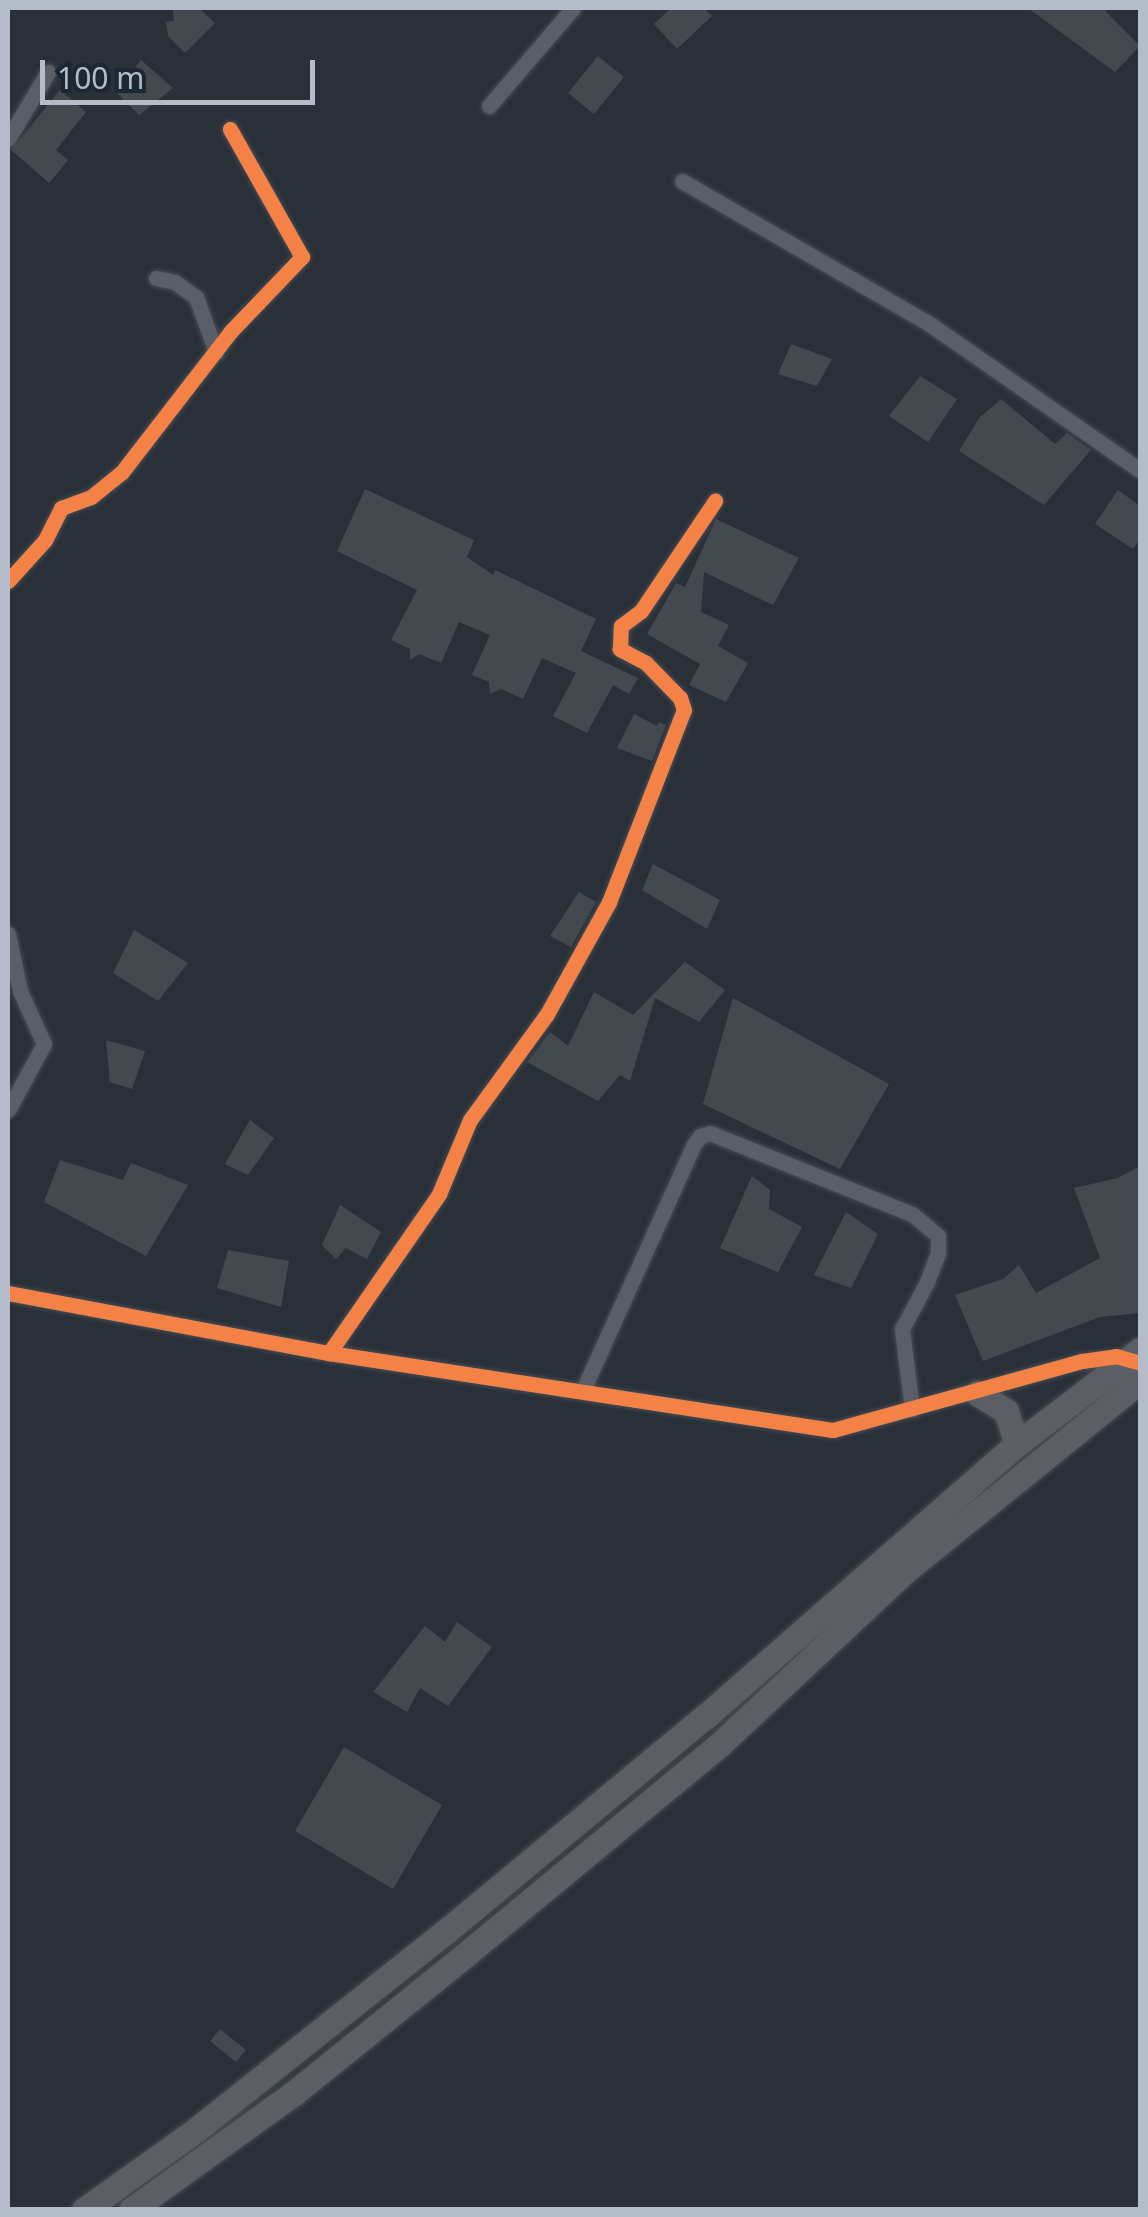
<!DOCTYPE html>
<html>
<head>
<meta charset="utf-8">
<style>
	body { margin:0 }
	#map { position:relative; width:1148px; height:2217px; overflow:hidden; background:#2a3038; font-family:"Noto Sans",sans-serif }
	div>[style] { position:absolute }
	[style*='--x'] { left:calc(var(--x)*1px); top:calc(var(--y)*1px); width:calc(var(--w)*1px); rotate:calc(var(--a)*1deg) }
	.building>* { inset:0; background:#444950 }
	.roads { filter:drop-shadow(0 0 2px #484c53) drop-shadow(0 0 2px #484c53) }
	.minor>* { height:15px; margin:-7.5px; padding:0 7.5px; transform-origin:7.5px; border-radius:7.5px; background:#5a5e66 }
	.trunk>* { height:25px; margin:-12.5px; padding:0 12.5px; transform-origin:12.5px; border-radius:12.5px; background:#5b5f64 }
	.cycleway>* { height:15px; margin:-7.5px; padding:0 7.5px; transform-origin:7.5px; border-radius:7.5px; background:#f48246 }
	span { translate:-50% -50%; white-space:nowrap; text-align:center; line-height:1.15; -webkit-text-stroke:8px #1d2633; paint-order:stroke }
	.frame { position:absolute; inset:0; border:10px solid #b4bcc9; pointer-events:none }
	.scale { position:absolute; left:40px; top:60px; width:275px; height:45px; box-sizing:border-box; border:5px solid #b4bcc9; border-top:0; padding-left:12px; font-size:30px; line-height:35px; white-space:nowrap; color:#b4bcc9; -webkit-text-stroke:8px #1d2633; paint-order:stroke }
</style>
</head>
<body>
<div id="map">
	<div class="building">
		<i style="clip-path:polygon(173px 8px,199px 8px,215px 23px,185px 53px,168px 36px,166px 22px,174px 21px)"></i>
		<i style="clip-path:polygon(671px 8px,703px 8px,712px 16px,677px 49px,654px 24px)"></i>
		<i style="clip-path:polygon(1028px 8px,1102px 8px,1140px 46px,1115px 72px)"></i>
		<i style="clip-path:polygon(598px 56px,624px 77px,594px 114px,568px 93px)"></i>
		<i style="clip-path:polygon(141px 60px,173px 88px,139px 115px,116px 92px)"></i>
		<i style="clip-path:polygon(60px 90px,86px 112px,56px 150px,68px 160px,49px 183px,11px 150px)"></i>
		<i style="clip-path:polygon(791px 344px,832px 359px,817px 386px,778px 374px)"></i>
		<i style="clip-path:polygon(920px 376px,957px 399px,928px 442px,889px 416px)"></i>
		<i style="clip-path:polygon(1001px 399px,1055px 444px,1067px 433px,1091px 450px,1044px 505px,959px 451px,979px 418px)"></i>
		<i style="clip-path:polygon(365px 489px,474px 540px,467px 557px,493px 575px,495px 570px,596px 619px,581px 651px,638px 678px,629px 694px,613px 685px,587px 733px,553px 716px,576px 673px,542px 658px,523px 699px,501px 689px,490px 694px,489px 682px,472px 675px,490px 635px,459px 622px,441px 663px,419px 654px,410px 660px,410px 649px,391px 640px,417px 590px,337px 551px)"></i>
		<i style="clip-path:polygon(1118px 490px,1140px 506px,1140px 539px,1133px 549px,1095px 524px)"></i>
		<i style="clip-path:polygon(716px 519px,799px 558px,773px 605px,704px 572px,701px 612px,729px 625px,718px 646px,748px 663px,726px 702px,689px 685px,700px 664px,647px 634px,676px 583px,685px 587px)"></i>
		<i style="clip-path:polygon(634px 714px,657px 726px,659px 722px,666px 725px,652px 761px,617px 748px)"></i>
		<i style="clip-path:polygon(653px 864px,720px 900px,707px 929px,642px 890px)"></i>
		<i style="clip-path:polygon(579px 892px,596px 902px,571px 947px,550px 936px)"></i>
		<i style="clip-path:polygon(134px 930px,188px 963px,158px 1001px,113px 973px)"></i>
		<i style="clip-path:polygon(685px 962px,725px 990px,699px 1022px,655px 998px,630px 1081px,620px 1075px,598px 1101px,527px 1062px,550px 1032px,568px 1046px,594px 992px,633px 1015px)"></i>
		<i style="clip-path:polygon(733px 998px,889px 1084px,840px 1169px,703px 1104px)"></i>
		<i style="clip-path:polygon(106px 1040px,145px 1051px,132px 1089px,110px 1082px)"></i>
		<i style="clip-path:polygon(250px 1120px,274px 1138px,248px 1175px,225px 1164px)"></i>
		<i style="clip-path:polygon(60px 1160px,123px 1180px,131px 1163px,188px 1185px,146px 1256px,44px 1202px)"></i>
		<i style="clip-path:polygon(1140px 1166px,1140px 1313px,1100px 1317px,983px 1361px,955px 1295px,1003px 1279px,1019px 1265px,1036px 1293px,1100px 1258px,1074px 1188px,1118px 1178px)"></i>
		<i style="clip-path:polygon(752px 1176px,770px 1190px,769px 1209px,802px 1227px,778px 1272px,720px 1248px)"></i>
		<i style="clip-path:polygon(340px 1205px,381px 1232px,367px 1259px,346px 1248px,336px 1259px,322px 1245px)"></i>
		<i style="clip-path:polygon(846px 1212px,878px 1234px,851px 1288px,814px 1275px)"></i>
		<i style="clip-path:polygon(228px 1250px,289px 1261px,281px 1307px,217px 1288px)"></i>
		<i style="clip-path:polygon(457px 1622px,492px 1647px,448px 1706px,420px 1688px,407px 1712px,373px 1692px,425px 1626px,445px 1642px)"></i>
		<i style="clip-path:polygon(344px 1747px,442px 1805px,393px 1889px,295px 1831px)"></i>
		<i style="clip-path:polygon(220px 2029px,246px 2050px,236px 2062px,210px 2041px)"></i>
	</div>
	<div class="roads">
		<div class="minor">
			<i style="--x:489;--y:106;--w:129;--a:-49.4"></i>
			<i style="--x:8;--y:139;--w:78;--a:-59.2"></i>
			<i style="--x:682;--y:181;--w:288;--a:30"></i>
			<i style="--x:931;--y:325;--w:254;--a:34.8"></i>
			<i style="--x:156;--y:278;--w:19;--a:12"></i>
			<i style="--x:175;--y:282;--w:26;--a:36"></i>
			<i style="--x:196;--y:297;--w:59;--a:70"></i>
			<i style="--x:8;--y:581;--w:55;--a:-47.9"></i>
			<i style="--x:45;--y:540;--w:36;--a:-63"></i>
			<i style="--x:61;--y:508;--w:32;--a:-20"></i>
			<i style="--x:91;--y:497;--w:40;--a:-39"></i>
			<i style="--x:122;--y:472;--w:178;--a:-52.3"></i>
			<i style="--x:231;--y:331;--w:103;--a:-46.2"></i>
			<i style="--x:302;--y:257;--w:147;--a:-119.4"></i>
			<i style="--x:8;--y:934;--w:58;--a:78.1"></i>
			<i style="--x:20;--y:991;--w:58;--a:65.6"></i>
			<i style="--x:44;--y:1044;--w:75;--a:118.6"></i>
			<i style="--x:8;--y:1293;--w:327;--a:10.6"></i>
			<i style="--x:329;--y:1353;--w:510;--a:8.69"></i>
			<i style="--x:833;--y:1430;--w:258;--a:-15.5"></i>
			<i style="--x:1082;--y:1361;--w:46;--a:-6.2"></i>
			<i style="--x:329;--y:1353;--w:193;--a:-55.3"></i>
			<i style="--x:439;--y:1194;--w:80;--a:-67.3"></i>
			<i style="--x:470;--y:1120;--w:131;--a:-54"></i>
			<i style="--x:547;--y:1014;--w:128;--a:-61"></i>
			<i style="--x:609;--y:902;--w:206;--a:-68.7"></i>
			<i style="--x:684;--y:710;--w:13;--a:-108"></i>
			<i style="--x:680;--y:698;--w:49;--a:-134.2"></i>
			<i style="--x:646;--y:663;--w:30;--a:-152"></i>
			<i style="--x:620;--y:649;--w:23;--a:-88"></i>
			<i style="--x:621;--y:626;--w:25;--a:-37"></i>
			<i style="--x:641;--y:611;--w:133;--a:-56.1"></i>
			<i style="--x:583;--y:1390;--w:268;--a:-65.7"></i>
			<i style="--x:693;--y:1146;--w:12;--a:-55"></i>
			<i style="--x:700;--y:1136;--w:10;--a:-17"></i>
			<i style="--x:710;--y:1133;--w:218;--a:21.9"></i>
			<i style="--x:912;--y:1214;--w:34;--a:40"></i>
			<i style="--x:938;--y:1236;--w:17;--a:90"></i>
			<i style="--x:938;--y:1253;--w:31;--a:111"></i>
			<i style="--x:927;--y:1282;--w:53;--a:118"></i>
			<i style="--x:902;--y:1329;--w:81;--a:82.9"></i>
		</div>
		<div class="trunk">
			<i style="--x:977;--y:1393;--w:34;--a:32"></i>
			<i style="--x:1006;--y:1411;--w:35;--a:72"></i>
			<i style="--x:84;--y:2210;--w:138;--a:-35.5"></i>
			<i style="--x:196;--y:2130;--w:323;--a:-38.5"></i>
			<i style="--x:449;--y:1929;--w:334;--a:-39.7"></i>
			<i style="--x:706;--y:1716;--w:413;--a:-41.2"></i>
			<i style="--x:1017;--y:1444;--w:155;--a:-37.4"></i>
			<i style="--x:131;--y:2210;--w:201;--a:-35.7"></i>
			<i style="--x:294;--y:2093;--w:220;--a:-38.9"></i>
			<i style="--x:465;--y:1955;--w:331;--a:-39.6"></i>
			<i style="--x:720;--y:1744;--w:253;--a:-43.1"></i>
			<i style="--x:905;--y:1571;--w:302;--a:-39"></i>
		</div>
	</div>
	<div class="cycleway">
		<i style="--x:8;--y:581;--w:55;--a:-47.9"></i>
		<i style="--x:45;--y:540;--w:36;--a:-63"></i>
		<i style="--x:61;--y:508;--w:32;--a:-20"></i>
		<i style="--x:91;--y:497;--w:40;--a:-39"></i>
		<i style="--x:122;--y:472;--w:178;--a:-52.3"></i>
		<i style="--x:231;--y:331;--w:103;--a:-46.2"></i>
		<i style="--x:302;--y:257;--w:147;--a:-119.4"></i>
		<i style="--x:8;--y:1293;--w:327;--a:10.6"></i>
		<i style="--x:329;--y:1353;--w:510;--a:8.69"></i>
		<i style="--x:833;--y:1430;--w:258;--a:-15.5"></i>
		<i style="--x:1082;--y:1361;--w:34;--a:-8"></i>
		<i style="--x:1116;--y:1356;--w:25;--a:16"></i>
		<i style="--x:329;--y:1353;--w:193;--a:-55.3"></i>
		<i style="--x:439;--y:1194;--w:80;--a:-67.3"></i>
		<i style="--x:470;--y:1120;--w:131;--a:-54"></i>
		<i style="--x:547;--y:1014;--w:128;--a:-61"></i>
		<i style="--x:609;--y:902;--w:206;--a:-68.7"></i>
		<i style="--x:684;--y:710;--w:13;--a:-108"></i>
		<i style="--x:680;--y:698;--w:49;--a:-134.2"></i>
		<i style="--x:646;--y:663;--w:30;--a:-152"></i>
		<i style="--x:620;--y:649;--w:23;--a:-88"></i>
		<i style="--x:621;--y:626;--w:25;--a:-37"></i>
		<i style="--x:641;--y:611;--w:133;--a:-56.1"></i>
	</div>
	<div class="frame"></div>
	<div class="scale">100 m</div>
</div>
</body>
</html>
